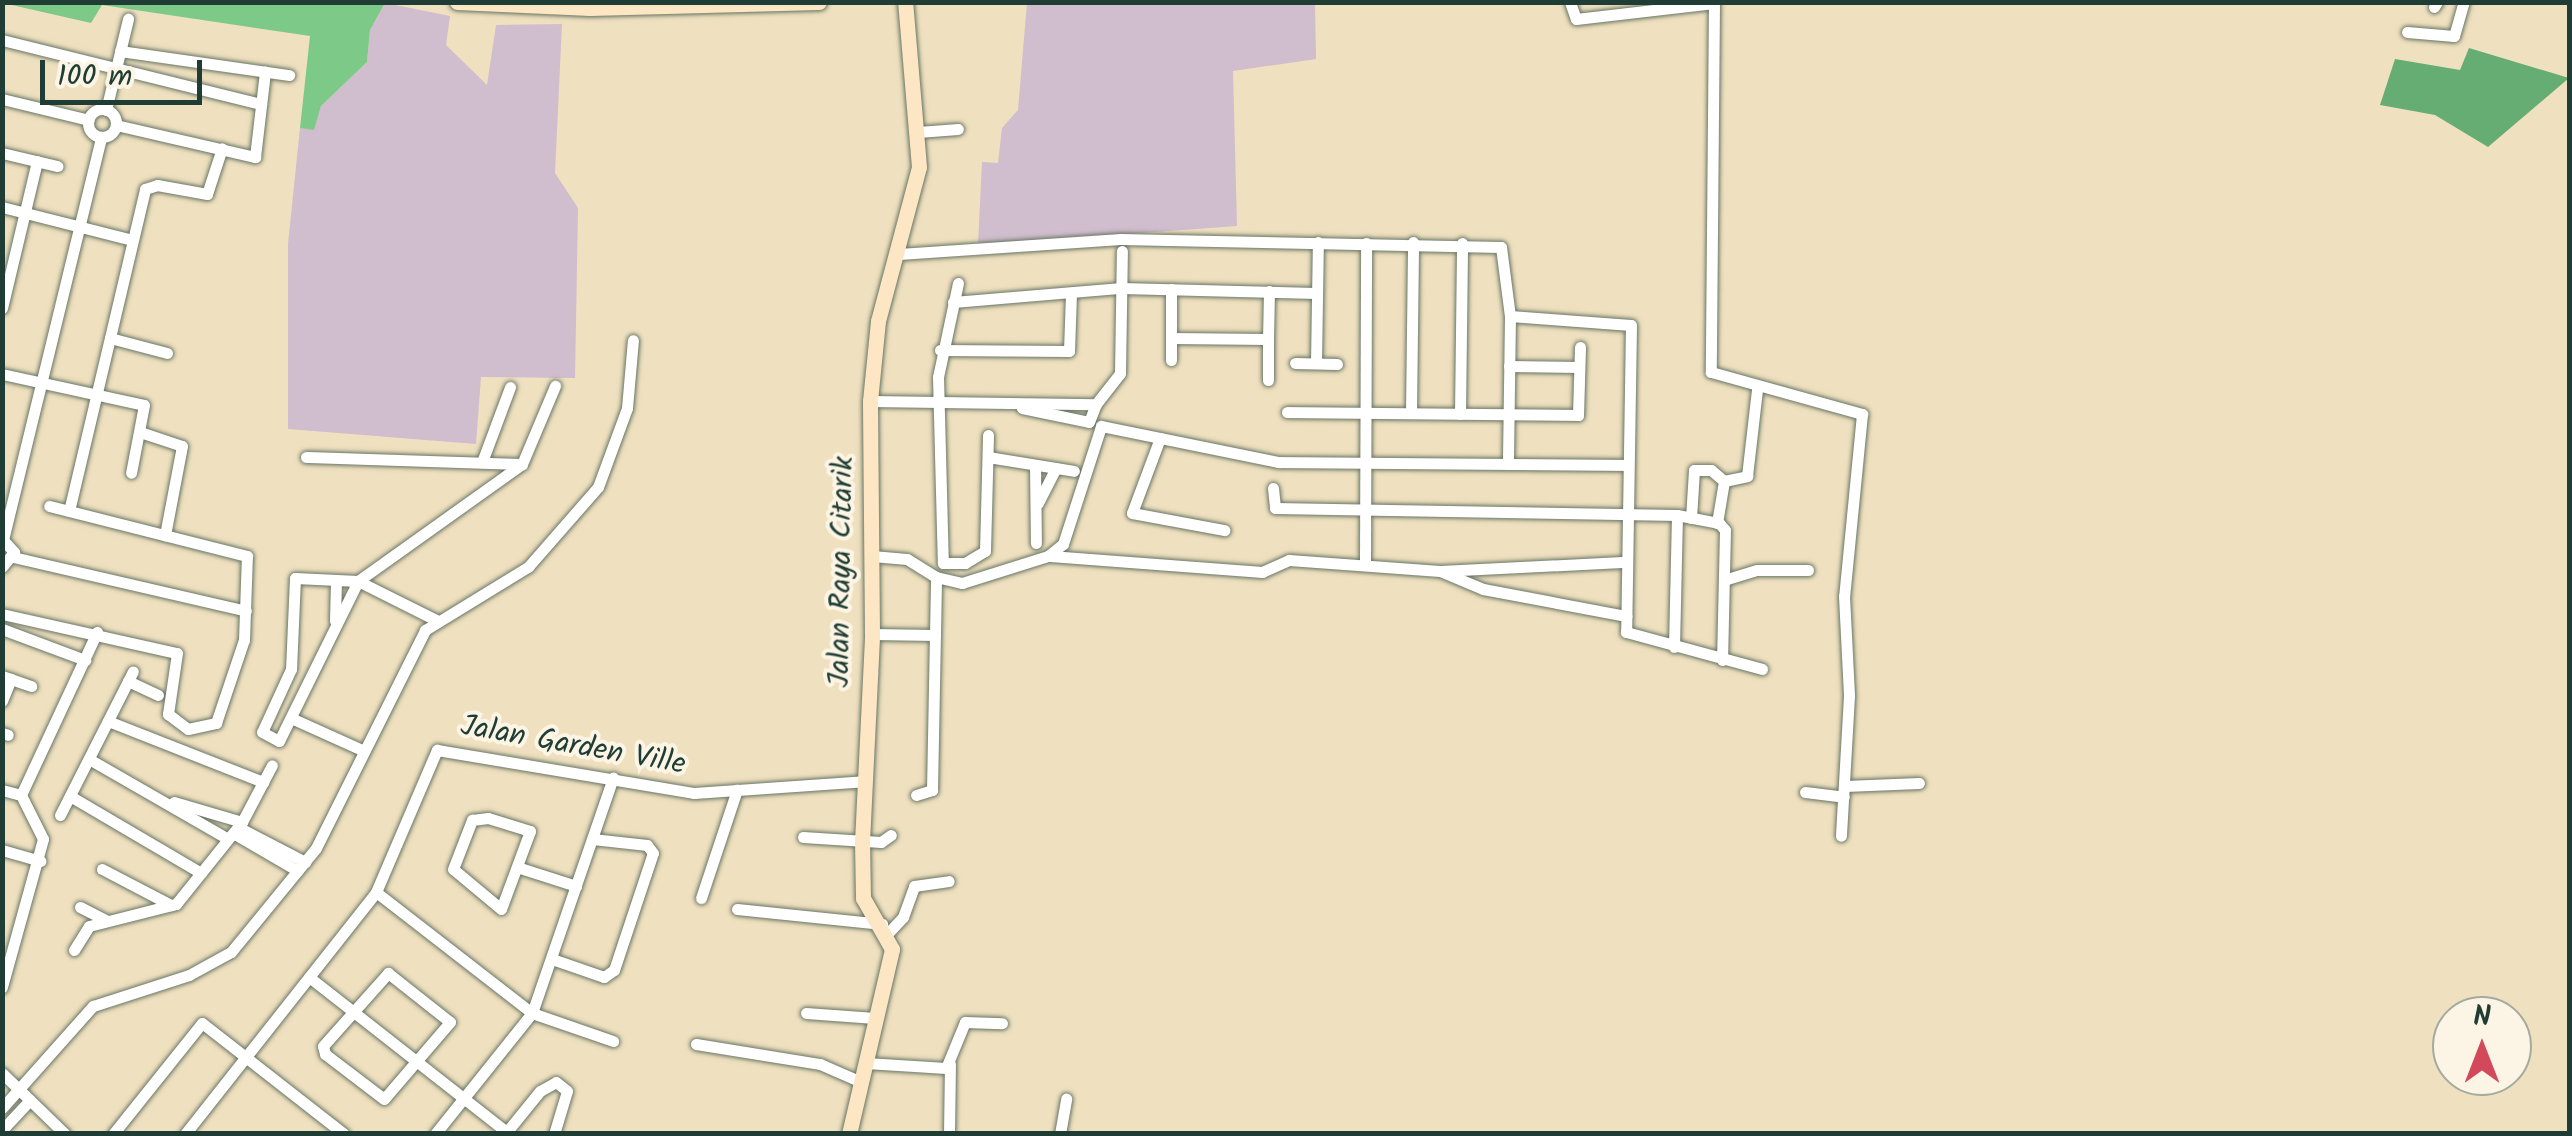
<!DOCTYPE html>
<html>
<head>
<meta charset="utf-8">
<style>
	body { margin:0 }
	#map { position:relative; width:2572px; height:1136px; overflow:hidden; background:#efe0bf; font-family:Kalam,sans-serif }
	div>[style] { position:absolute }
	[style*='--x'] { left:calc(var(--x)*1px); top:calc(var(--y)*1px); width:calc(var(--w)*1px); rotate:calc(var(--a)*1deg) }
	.industrial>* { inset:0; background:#d0bdcd }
	.green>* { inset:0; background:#7dc988 }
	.forest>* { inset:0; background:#66ad74 }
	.roads { filter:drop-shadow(0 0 2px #687665) drop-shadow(0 0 2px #687665) }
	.street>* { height:11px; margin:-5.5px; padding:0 5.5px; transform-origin:5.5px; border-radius:5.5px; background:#fff }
	.street>.ring { margin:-5.5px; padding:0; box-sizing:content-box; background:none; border:11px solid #fff; border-radius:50% }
	.secondary>* { height:15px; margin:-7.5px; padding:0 7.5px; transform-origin:7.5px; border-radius:7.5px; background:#fce6c4 }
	span { translate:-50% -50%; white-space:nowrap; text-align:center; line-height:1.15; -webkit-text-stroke:8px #fcf5e5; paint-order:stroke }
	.street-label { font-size:30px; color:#1f3d34 }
	.frame { position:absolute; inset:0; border:5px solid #1f3d34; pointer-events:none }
	.north { position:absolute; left:2432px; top:996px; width:100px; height:100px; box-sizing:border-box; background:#fcf5e5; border:2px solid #a4ab9e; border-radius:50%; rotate:0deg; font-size:28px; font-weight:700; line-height:40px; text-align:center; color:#1f3d34 }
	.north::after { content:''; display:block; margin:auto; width:35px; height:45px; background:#d1495b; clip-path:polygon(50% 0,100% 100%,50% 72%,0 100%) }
	.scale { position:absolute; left:40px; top:60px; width:162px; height:45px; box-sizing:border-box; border:5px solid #1f3d34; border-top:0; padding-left:12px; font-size:30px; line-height:35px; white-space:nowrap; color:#1f3d34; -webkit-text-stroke:8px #fcf5e5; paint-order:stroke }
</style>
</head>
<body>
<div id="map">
	<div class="industrial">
		<i style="clip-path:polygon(385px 3px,450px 16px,446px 45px,487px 85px,496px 25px,562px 24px,555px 173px,578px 208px,575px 378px,481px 377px,476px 444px,288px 429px,288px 244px,300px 128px,314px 129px,321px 106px,367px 62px,370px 30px)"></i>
		<i style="clip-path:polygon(1027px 3px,1315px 3px,1316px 59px,1233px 71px,1237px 226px,978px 245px,982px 162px,998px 163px,1002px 128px,1018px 110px)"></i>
	</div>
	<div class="green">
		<i style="clip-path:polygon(3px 3px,3px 2px,385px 3px,370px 30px,367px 62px,321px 106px,314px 130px,300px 128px,310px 36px,102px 5px,91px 23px)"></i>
	</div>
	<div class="forest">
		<i style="clip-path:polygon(2469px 48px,2569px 78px,2488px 147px,2435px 115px,2380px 105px,2395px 59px,2460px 70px)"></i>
	</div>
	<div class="roads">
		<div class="street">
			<i style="--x:1570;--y:2;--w:18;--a:71"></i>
			<i style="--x:1576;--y:19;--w:139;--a:-6.6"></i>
			<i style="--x:1714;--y:2;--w:370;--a:90.5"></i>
			<i style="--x:1711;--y:372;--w:157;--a:15.5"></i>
			<i style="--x:1862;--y:414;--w:183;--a:95.6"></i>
			<i style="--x:1844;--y:596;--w:100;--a:87.1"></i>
			<i style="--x:1849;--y:696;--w:140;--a:93.3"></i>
			<i style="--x:2434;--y:7;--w:6;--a:-59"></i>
			<i style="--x:2407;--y:32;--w:47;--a:4.9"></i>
			<i style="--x:2454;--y:36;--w:35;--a:-74"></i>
			<i style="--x:2;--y:40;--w:267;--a:13.9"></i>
			<i style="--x:120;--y:51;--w:171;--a:8.1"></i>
			<i style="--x:2;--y:99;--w:89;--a:13.6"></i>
			<i class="ring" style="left:88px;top:109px;width:17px;height:17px"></i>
			<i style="--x:106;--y:110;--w:94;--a:-76.4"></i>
			<i style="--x:116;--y:125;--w:143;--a:13"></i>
			<i style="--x:255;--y:157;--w:86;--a:-83.3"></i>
			<i style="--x:918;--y:132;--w:40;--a:-4.3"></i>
			<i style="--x:2;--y:153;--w:57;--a:13.3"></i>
			<i style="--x:2;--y:207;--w:134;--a:14.2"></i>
			<i style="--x:899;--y:254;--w:222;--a:-3.9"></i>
			<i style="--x:1120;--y:239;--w:381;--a:1.2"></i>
			<i style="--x:1501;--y:247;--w:70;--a:82.6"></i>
			<i style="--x:1510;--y:316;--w:148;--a:90.8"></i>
			<i style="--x:958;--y:283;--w:96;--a:102"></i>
			<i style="--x:938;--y:377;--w:186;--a:88.5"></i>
			<i style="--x:943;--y:563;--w:22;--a:0"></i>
			<i style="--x:965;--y:563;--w:23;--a:-31"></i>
			<i style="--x:985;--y:551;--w:116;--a:-88.5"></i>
			<i style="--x:1171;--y:289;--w:49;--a:90"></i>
			<i style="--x:1171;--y:338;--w:97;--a:0.6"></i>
			<i style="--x:1268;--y:339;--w:48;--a:-88.8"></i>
			<i style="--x:953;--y:302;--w:169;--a:-4.8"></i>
			<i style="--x:1121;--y:288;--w:195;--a:1.5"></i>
			<i style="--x:2;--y:308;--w:151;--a:-76.6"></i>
			<i style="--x:1510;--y:316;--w:121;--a:4.3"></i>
			<i style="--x:1631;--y:325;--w:307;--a:90.9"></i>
			<i style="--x:1626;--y:632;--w:141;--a:15.2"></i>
			<i style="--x:110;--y:338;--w:59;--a:14.7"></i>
			<i style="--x:940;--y:350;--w:129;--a:0.4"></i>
			<i style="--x:1069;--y:351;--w:56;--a:-88"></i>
			<i style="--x:1171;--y:360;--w:22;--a:-90"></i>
			<i style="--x:1295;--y:363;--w:42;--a:1.4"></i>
			<i style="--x:1316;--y:363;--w:121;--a:-89.1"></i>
			<i style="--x:1509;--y:366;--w:70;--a:0.8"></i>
			<i style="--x:2;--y:374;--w:145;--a:12.3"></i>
			<i style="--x:144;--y:405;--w:69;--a:100.8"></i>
			<i style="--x:1268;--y:380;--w:41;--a:-90"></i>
			<i style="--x:870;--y:401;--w:226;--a:0.8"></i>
			<i style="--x:1096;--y:404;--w:39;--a:-52"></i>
			<i style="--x:1120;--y:373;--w:122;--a:-89.1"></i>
			<i style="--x:1022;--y:408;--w:68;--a:11.8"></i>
			<i style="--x:1089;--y:422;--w:19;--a:-69"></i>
			<i style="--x:1287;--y:412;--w:291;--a:0.6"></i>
			<i style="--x:1578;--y:415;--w:68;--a:-88.3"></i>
			<i style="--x:1411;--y:413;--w:171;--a:-89.3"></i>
			<i style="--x:1460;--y:414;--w:171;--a:-89.3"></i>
			<i style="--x:140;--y:432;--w:44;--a:18.4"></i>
			<i style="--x:182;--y:446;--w:91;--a:100.8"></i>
			<i style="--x:1160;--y:438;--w:80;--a:110.5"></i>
			<i style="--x:1132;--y:513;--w:94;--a:10.5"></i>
			<i style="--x:306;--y:457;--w:216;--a:1.9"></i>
			<i style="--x:988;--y:457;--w:87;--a:9.2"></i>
			<i style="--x:482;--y:462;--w:80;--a:-69.5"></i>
			<i style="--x:1035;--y:466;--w:77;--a:89.3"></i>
			<i style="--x:1273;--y:488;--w:20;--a:84"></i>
			<i style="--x:1275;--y:508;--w:402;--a:1"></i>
			<i style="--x:1677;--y:515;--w:43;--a:10.8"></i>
			<i style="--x:1719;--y:523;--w:9;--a:49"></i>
			<i style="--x:1725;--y:530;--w:130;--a:91.3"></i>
			<i style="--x:1038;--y:503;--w:39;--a:-63"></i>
			<i style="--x:69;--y:511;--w:331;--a:-76.7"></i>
			<i style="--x:145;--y:189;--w:13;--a:-18"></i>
			<i style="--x:157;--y:185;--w:51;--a:10.2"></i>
			<i style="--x:207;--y:194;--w:48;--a:-71.9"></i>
			<i style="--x:1691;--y:518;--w:48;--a:-86.4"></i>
			<i style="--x:1694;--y:470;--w:17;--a:0"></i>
			<i style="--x:1711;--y:470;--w:17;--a:40"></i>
			<i style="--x:1717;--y:523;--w:43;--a:-80.5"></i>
			<i style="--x:1724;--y:481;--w:24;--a:-12"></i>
			<i style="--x:1747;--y:476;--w:88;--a:-83.4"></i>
			<i style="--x:2;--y:539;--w:18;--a:47"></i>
			<i style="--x:14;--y:552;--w:19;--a:129"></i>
			<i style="--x:3;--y:540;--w:415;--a:-76.3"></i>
			<i style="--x:872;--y:556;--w:35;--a:5"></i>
			<i style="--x:907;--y:559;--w:34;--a:32"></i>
			<i style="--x:936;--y:577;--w:27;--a:13"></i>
			<i style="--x:962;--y:583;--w:90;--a:-17.4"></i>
			<i style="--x:1048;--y:556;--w:19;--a:-39"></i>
			<i style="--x:1063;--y:544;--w:124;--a:-72.1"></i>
			<i style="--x:1101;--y:426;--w:181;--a:11.5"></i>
			<i style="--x:1278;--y:462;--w:349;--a:0.5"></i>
			<i style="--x:1050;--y:556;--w:213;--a:4.3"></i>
			<i style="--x:1262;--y:572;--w:30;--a:-24"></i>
			<i style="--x:1289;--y:560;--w:151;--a:4.2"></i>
			<i style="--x:1440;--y:571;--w:187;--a:-2.8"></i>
			<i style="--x:13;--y:557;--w:239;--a:13"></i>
			<i style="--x:1365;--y:561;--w:318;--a:-89.8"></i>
			<i style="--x:1440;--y:571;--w:47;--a:22.7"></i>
			<i style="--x:1483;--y:589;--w:146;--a:10.7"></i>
			<i style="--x:1724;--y:580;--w:34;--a:-17"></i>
			<i style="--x:1757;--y:570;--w:51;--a:0"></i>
			<i style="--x:2;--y:614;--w:179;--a:12.6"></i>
			<i style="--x:177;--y:653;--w:62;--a:98.4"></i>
			<i style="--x:168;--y:714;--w:25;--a:37"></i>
			<i style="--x:188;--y:729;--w:29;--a:-12"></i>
			<i style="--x:216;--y:723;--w:88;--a:-71.4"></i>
			<i style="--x:244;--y:640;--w:84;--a:-88"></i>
			<i style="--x:247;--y:556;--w:204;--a:-165.8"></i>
			<i style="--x:436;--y:620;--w:87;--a:-153.4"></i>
			<i style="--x:358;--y:581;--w:63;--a:-177.3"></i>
			<i style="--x:295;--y:578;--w:91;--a:92.5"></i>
			<i style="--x:291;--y:669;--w:69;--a:114.7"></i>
			<i style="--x:262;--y:732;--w:19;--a:28"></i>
			<i style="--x:279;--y:741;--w:178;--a:-63.7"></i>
			<i style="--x:358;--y:581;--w:201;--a:-35.5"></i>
			<i style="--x:522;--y:464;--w:85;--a:-67.1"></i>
			<i style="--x:335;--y:621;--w:41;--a:-88.6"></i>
			<i style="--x:2;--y:629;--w:89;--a:20.5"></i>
			<i style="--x:872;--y:634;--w:63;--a:0.9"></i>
			<i style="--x:1674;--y:647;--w:132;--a:-88.7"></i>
			<i style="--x:2;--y:676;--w:31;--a:19"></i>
			<i style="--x:128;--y:681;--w:33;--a:25"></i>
			<i style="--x:2;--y:701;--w:24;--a:-68"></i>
			<i style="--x:291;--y:718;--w:78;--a:24.3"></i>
			<i style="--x:108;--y:721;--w:167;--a:21.5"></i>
			<i style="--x:2;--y:733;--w:6;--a:18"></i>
			<i style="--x:89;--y:759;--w:160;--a:29.9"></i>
			<i style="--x:1845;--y:786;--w:74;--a:-2.3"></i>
			<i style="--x:2;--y:790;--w:20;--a:15"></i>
			<i style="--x:21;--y:795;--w:49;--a:63.4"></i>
			<i style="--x:43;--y:839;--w:154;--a:105.5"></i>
			<i style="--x:1805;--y:792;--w:39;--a:7"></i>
			<i style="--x:21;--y:795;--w:180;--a:-65"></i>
			<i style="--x:916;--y:795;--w:17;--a:-17"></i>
			<i style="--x:932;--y:790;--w:213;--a:-88.9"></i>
			<i style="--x:70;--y:796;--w:152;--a:30.4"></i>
			<i style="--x:174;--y:802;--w:71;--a:16.4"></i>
			<i style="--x:60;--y:815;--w:161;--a:-63.1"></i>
			<i style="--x:488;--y:818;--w:44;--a:17.2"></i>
			<i style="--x:530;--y:831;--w:83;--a:110.4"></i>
			<i style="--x:501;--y:909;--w:62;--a:-140.2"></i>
			<i style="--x:453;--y:869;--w:53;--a:-68.8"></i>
			<i style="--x:472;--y:820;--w:16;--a:-7"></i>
			<i style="--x:238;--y:827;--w:76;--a:27.6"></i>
			<i style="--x:233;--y:833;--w:75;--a:30.3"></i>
			<i style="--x:803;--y:837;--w:78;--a:3.7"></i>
			<i style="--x:881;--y:842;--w:12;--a:-35"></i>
			<i style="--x:2;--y:850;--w:40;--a:16"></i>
			<i style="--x:520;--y:868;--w:59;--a:17.8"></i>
			<i style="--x:102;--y:869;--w:78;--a:27.6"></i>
			<i style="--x:376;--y:892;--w:197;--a:37.8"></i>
			<i style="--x:532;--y:1013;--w:86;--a:19.1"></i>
			<i style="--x:701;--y:898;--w:114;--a:-71.6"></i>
			<i style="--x:80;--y:907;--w:30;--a:27"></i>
			<i style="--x:737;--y:909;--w:146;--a:5.9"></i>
			<i style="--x:888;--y:933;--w:22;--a:-47"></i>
			<i style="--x:903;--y:917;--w:33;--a:-70"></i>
			<i style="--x:914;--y:886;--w:35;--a:-8"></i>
			<i style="--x:74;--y:950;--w:28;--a:-58"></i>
			<i style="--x:89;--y:926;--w:90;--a:-14.2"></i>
			<i style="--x:176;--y:904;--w:105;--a:-51.2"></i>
			<i style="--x:242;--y:822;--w:64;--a:-62.2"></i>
			<i style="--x:552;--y:959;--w:55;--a:19.1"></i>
			<i style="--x:604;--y:977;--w:12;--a:-35"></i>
			<i style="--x:614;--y:970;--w:123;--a:-71.6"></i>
			<i style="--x:653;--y:853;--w:10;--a:-127"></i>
			<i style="--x:647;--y:845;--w:55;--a:-173.8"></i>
			<i style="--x:388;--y:973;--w:79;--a:38.3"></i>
			<i style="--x:450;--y:1022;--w:101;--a:130.6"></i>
			<i style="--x:384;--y:1099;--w:74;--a:-142.7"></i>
			<i style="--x:325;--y:1054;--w:8;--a:-104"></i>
			<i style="--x:323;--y:1046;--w:98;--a:-48.3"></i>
			<i style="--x:309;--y:977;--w:254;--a:38.1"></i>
			<i style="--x:806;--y:1013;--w:69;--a:4.1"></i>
			<i style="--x:696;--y:1044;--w:126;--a:9.2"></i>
			<i style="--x:820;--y:1064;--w:45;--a:23.7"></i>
			<i style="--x:866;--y:1063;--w:80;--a:3.6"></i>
			<i style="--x:946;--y:1068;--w:50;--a:-67.6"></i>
			<i style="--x:965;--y:1022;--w:37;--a:2"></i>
			<i style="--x:2;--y:1073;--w:88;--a:44.1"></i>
			<i style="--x:2;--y:1108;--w:137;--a:-48.3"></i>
			<i style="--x:93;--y:1006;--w:101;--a:-17.9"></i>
			<i style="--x:189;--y:975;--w:48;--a:-28.7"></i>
			<i style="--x:231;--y:952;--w:134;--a:-50.7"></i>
			<i style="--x:316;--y:848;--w:244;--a:-63.4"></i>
			<i style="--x:425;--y:630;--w:121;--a:-31.5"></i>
			<i style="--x:528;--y:567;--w:106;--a:-48.8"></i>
			<i style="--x:598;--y:487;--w:84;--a:-69.8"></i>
			<i style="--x:627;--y:408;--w:68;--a:-85"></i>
			<i style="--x:2;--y:1130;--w:41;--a:-47"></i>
			<i style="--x:113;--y:1134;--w:142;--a:-51.3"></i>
			<i style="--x:202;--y:1023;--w:180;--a:38"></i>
			<i style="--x:185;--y:1134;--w:308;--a:-51.7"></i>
			<i style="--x:376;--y:892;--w:155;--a:-66.8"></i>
			<i style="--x:437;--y:750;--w:261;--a:9.5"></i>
			<i style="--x:694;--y:793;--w:170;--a:-4"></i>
			<i style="--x:435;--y:1134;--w:155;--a:-51.3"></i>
			<i style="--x:532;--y:1013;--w:249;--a:-71"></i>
			<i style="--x:505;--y:1134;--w:55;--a:-50.9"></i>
			<i style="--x:540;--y:1091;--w:18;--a:-29"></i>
			<i style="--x:556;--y:1082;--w:14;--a:39"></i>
			<i style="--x:567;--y:1091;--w:45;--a:106.8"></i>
			<i style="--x:949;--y:1134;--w:70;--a:-89.2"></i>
			<i style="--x:1060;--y:1134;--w:36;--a:-80"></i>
		</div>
		<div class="secondary">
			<i style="--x:457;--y:2;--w:133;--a:2.6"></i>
			<i style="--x:590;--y:8;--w:229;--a:-1.5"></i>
			<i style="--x:849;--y:1134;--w:190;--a:-76.9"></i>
			<i style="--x:892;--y:949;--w:59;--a:-119.6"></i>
			<i style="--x:863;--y:898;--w:56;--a:-91"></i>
			<i style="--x:862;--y:842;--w:208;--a:-87.2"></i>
			<i style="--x:872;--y:634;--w:233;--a:-90.5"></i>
			<i style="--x:870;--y:401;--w:80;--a:-84.3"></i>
			<i style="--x:878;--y:321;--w:159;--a:-75.1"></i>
			<i style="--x:919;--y:167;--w:166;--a:-94.8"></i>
		</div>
	</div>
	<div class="street-label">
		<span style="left:842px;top:572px;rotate:-89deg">Jalan Raya Citarik</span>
		<span style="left:573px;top:746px;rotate:10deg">Jalan Garden Ville</span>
	</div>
	<div class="frame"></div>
	<div class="north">N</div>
	<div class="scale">100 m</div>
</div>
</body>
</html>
